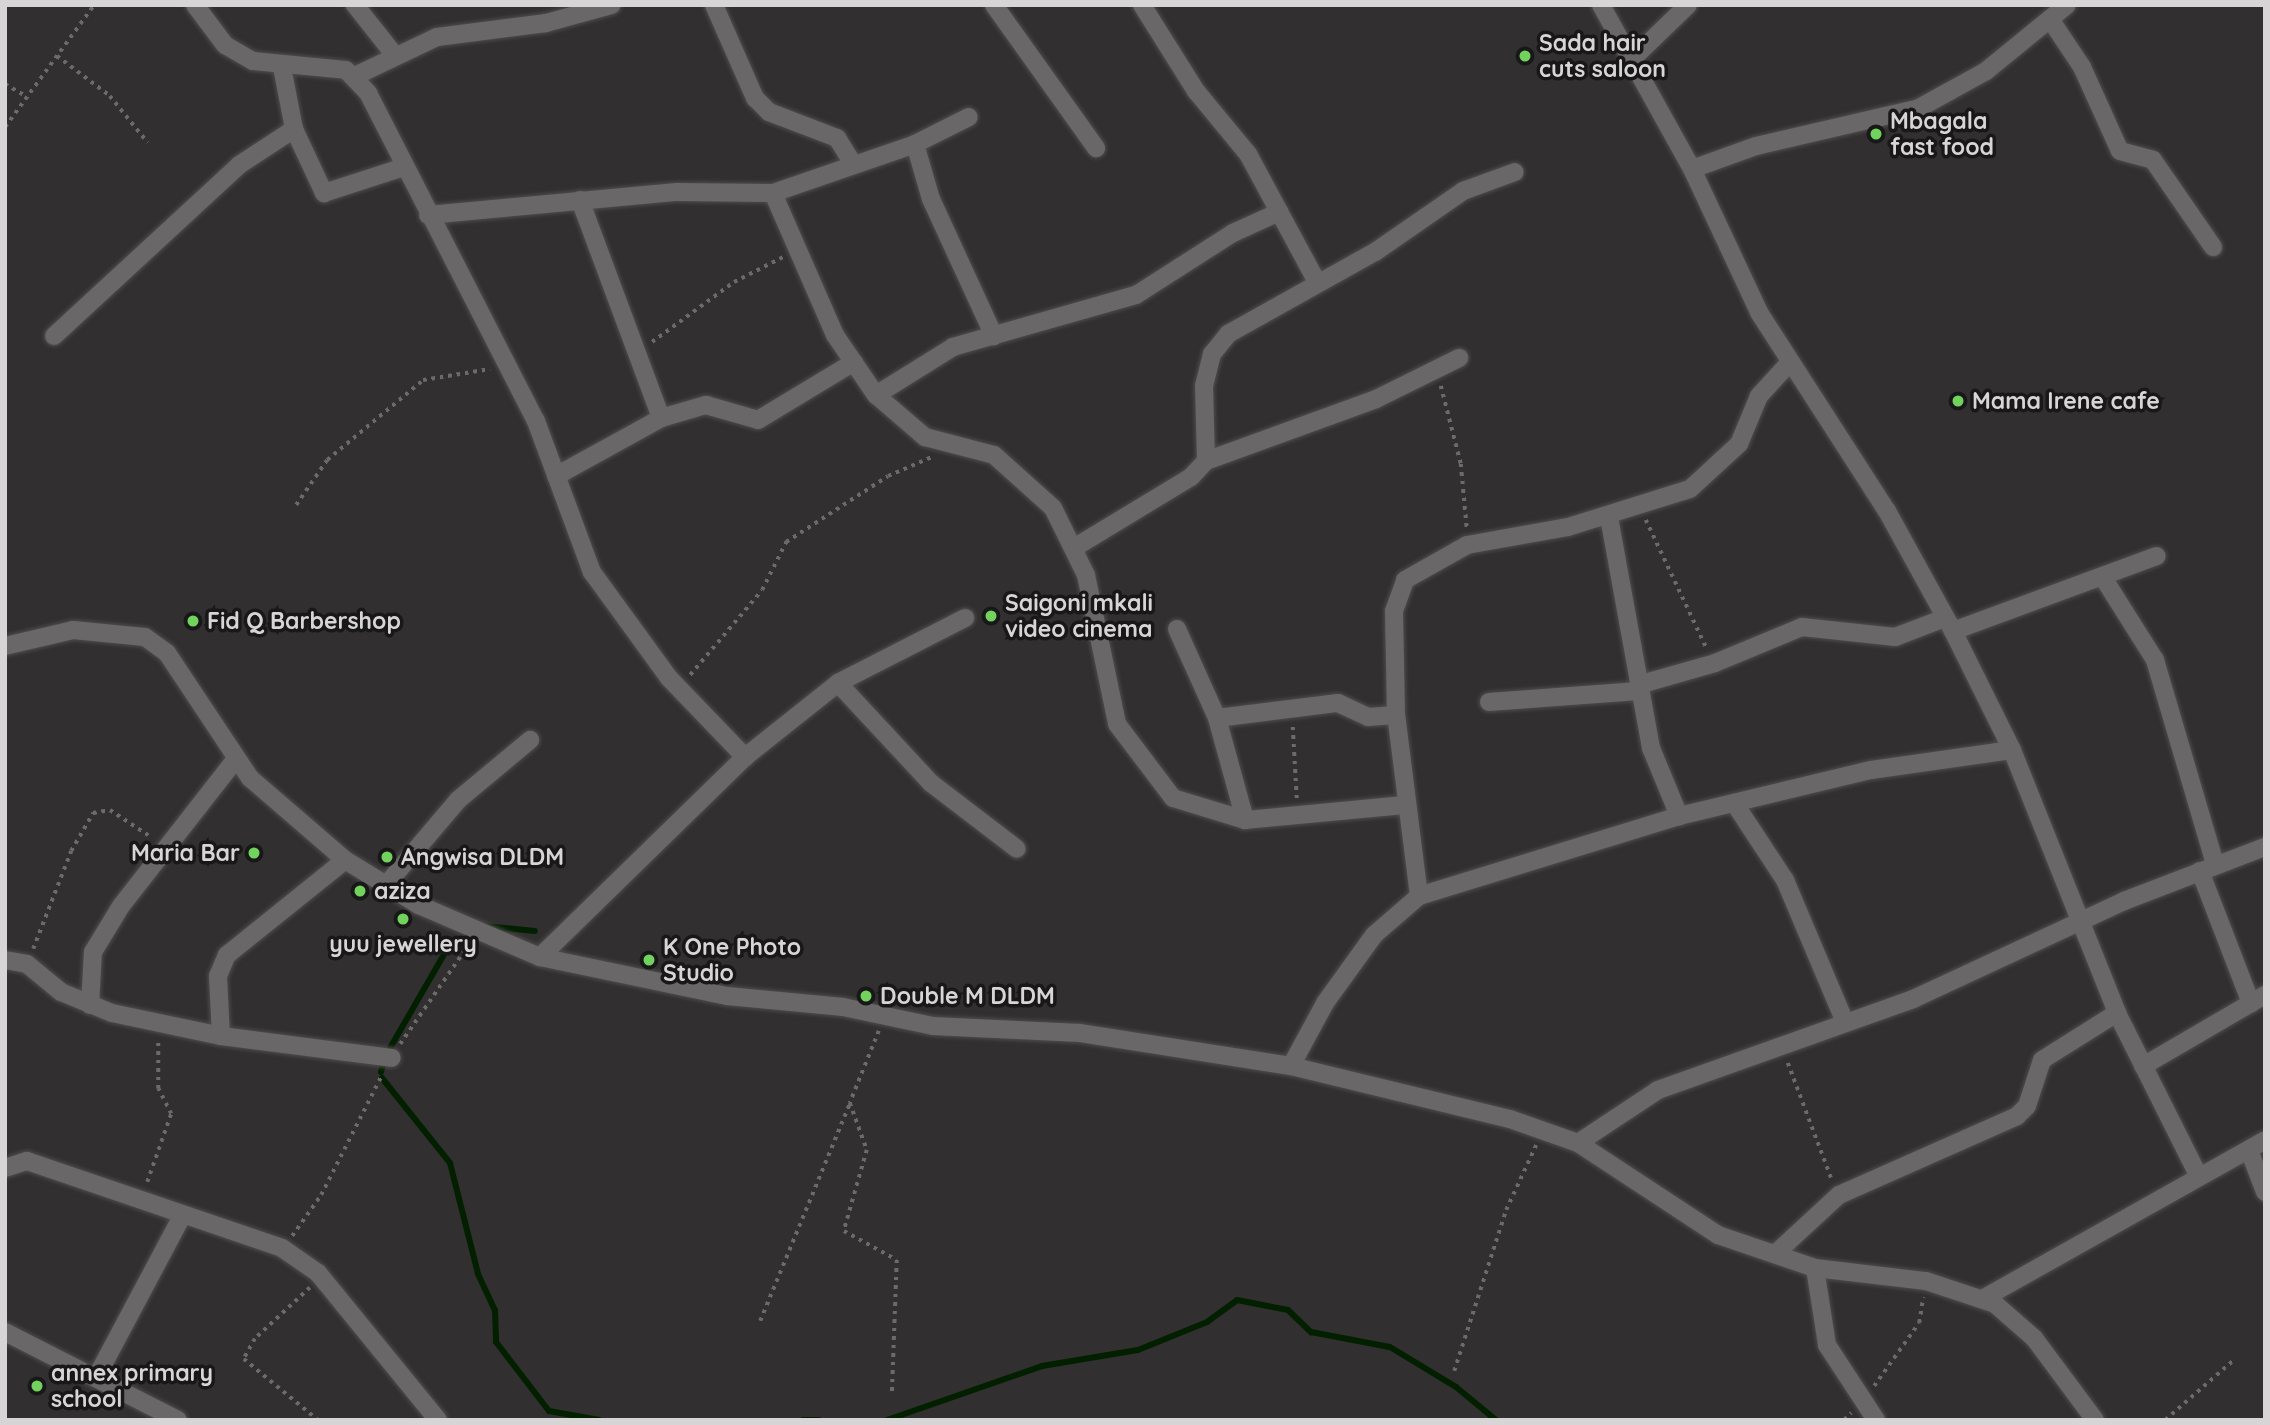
<!DOCTYPE html>
<html>
<head>
<meta charset="utf-8">
<style>
	body { margin:0 }
	#map { position:relative; width:2270px; height:1425px; overflow:hidden; background:#322f30; font-family:Quicksand,sans-serif }
	div>[style] { position:absolute }
	[style*='--x'] { left:calc(var(--x)*1px); top:calc(var(--y)*1px); width:calc(var(--w)*1px); rotate:calc(var(--a)*1deg) }
	.stream>* { height:6px; margin:-3px; padding:0 3px; transform-origin:3px; border-radius:3px; background:#022000 }
	.path>* { height:3.5px; margin-top:-1.75px; transform-origin:0; background:repeating-linear-gradient(90deg,#6c6a6a 0 3.5px,transparent 0 8.5px) }
	.roads { filter:drop-shadow(0 0 2px #4f4c4d) drop-shadow(0 0 2px #4f4c4d) }
	.street>* { height:18px; margin:-9px; padding:0 9px; transform-origin:9px; border-radius:9px; background:#6a6768 }
	.dots>* { width:19px; height:19px; translate:-50% -50%; box-sizing:border-box; border:4px solid #191818; border-radius:50% }
	span { translate:-50% -50%; white-space:nowrap; text-align:center; line-height:1.15; -webkit-text-stroke:7px #191818; paint-order:stroke }
	.poi-label { font-size:23px; color:#d7d5d5; font-weight:700 }
	.left { translate:0 -50%; text-align:left }
	.right { translate:-100% -50%; text-align:right }
	.frame { position:absolute; inset:0; border:7px solid #d7d5d5; pointer-events:none }
</style>
</head>
<body>
<div id="map">
	<div class="stream">
		<i style="--x:484;--y:926;--w:51;--a:5.6"></i>
		<i style="--x:390;--y:1048;--w:112;--a:-60"></i>
		<i style="--x:381;--y:1072;--w:12;--a:-76"></i>
		<i style="--x:382;--y:1078;--w:109;--a:51.3"></i>
		<i style="--x:450;--y:1163;--w:114;--a:75.8"></i>
		<i style="--x:478;--y:1274;--w:40;--a:65"></i>
		<i style="--x:495;--y:1310;--w:32;--a:88"></i>
		<i style="--x:496;--y:1342;--w:87;--a:52.5"></i>
		<i style="--x:549;--y:1411;--w:51;--a:10.2"></i>
		<i style="--x:803;--y:1420;--w:16;--a:0"></i>
		<i style="--x:887;--y:1420;--w:164;--a:-19.2"></i>
		<i style="--x:1042;--y:1366;--w:97;--a:-9.5"></i>
		<i style="--x:1138;--y:1350;--w:74;--a:-22.1"></i>
		<i style="--x:1207;--y:1322;--w:37;--a:-36"></i>
		<i style="--x:1237;--y:1300;--w:52;--a:11.1"></i>
		<i style="--x:1288;--y:1310;--w:32;--a:44"></i>
		<i style="--x:1311;--y:1332;--w:80;--a:10.8"></i>
		<i style="--x:1390;--y:1347;--w:77;--a:31.2"></i>
		<i style="--x:1456;--y:1387;--w:52;--a:39.5"></i>
	</div>
	<div class="path">
		<i style="--x:57;--y:56;--w:66;--a:37"></i>
		<i style="--x:110;--y:96;--w:60;--a:51"></i>
		<i style="--x:5;--y:84;--w:24;--a:30"></i>
		<i style="--x:5;--y:127;--w:151;--a:-53.9"></i>
		<i style="--x:652;--y:342;--w:102;--a:-36.2"></i>
		<i style="--x:734;--y:282;--w:55;--a:-27"></i>
		<i style="--x:1441;--y:386;--w:81;--a:75.6"></i>
		<i style="--x:1461;--y:464;--w:65;--a:84.7"></i>
		<i style="--x:296;--y:505;--w:55;--a:-55.4"></i>
		<i style="--x:327;--y:460;--w:125;--a:-39.8"></i>
		<i style="--x:423;--y:380;--w:68;--a:-9.3"></i>
		<i style="--x:1646;--y:520;--w:143;--a:64.7"></i>
		<i style="--x:690;--y:675;--w:111;--a:-49.7"></i>
		<i style="--x:762;--y:590;--w:54;--a:-63.4"></i>
		<i style="--x:786;--y:542;--w:121;--a:-32.9"></i>
		<i style="--x:888;--y:476;--w:48;--a:-23.4"></i>
		<i style="--x:1293;--y:727;--w:72;--a:86.8"></i>
		<i style="--x:33;--y:949;--w:105;--a:-68.8"></i>
		<i style="--x:71;--y:851;--w:44;--a:-59.9"></i>
		<i style="--x:93;--y:813;--w:17;--a:-10"></i>
		<i style="--x:110;--y:810;--w:49;--a:33.4"></i>
		<i style="--x:879;--y:1031;--w:78;--a:111.9"></i>
		<i style="--x:850;--y:1103;--w:50;--a:70.1"></i>
		<i style="--x:867;--y:1150;--w:84;--a:105.9"></i>
		<i style="--x:844;--y:1231;--w:60;--a:28.7"></i>
		<i style="--x:897;--y:1260;--w:135;--a:92.1"></i>
		<i style="--x:400;--y:1044;--w:121;--a:-55.4"></i>
		<i style="--x:1788;--y:1063;--w:125;--a:69.4"></i>
		<i style="--x:147;--y:1182;--w:72;--a:-70.6"></i>
		<i style="--x:171;--y:1114;--w:28;--a:-117"></i>
		<i style="--x:158;--y:1089;--w:49;--a:-90"></i>
		<i style="--x:292;--y:1236;--w:50;--a:-54.7"></i>
		<i style="--x:321;--y:1195;--w:135;--a:-63.1"></i>
		<i style="--x:310;--y:1288;--w:75;--a:137.2"></i>
		<i style="--x:255;--y:1339;--w:23;--a:119"></i>
		<i style="--x:244;--y:1359;--w:96;--a:39.5"></i>
		<i style="--x:760;--y:1321;--w:236;--a:-67.6"></i>
		<i style="--x:1454;--y:1371;--w:169;--a:-72.1"></i>
		<i style="--x:1506;--y:1210;--w:72;--a:-65.2"></i>
		<i style="--x:1874;--y:1386;--w:77;--a:-54.5"></i>
		<i style="--x:1919;--y:1323;--w:26;--a:-81"></i>
		<i style="--x:1844;--y:1420;--w:10;--a:-45"></i>
		<i style="--x:2165;--y:1420;--w:93;--a:-41.1"></i>
	</div>
	<div class="roads">
		<div class="street">
			<i style="--x:195;--y:5;--w:50;--a:53.1"></i>
			<i style="--x:225;--y:45;--w:32;--a:30"></i>
			<i style="--x:253;--y:61;--w:93;--a:5.5"></i>
			<i style="--x:346;--y:70;--w:32;--a:46"></i>
			<i style="--x:368;--y:93;--w:369;--a:62.9"></i>
			<i style="--x:536;--y:421;--w:161;--a:69.7"></i>
			<i style="--x:592;--y:572;--w:131;--a:54"></i>
			<i style="--x:669;--y:678;--w:110;--a:46.1"></i>
			<i style="--x:355;--y:5;--w:61;--a:51.6"></i>
			<i style="--x:714;--y:5;--w:102;--a:66.2"></i>
			<i style="--x:755;--y:98;--w:20;--a:45"></i>
			<i style="--x:769;--y:112;--w:73;--a:20.9"></i>
			<i style="--x:837;--y:138;--w:28;--a:58"></i>
			<i style="--x:994;--y:5;--w:176;--a:54.5"></i>
			<i style="--x:1142;--y:5;--w:102;--a:57.9"></i>
			<i style="--x:1196;--y:91;--w:82;--a:50.5"></i>
			<i style="--x:1248;--y:154;--w:145;--a:61.7"></i>
			<i style="--x:1601;--y:5;--w:188;--a:61"></i>
			<i style="--x:1692;--y:169;--w:160;--a:64.9"></i>
			<i style="--x:1760;--y:314;--w:234;--a:57.2"></i>
			<i style="--x:1887;--y:511;--w:137;--a:61.2"></i>
			<i style="--x:1953;--y:631;--w:133;--a:63.6"></i>
			<i style="--x:2012;--y:750;--w:283;--a:68.2"></i>
			<i style="--x:2117;--y:1013;--w:183;--a:63.4"></i>
			<i style="--x:2050;--y:19;--w:58;--a:56.3"></i>
			<i style="--x:2082;--y:67;--w:92;--a:65.7"></i>
			<i style="--x:2120;--y:151;--w:34;--a:15"></i>
			<i style="--x:2153;--y:160;--w:106;--a:55.4"></i>
			<i style="--x:1633;--y:58;--w:76;--a:-43.9"></i>
			<i style="--x:282;--y:67;--w:63;--a:79"></i>
			<i style="--x:294;--y:129;--w:71;--a:64.9"></i>
			<i style="--x:324;--y:193;--w:84;--a:-18"></i>
			<i style="--x:355;--y:76;--w:91;--a:-25.4"></i>
			<i style="--x:437;--y:37;--w:110;--a:-7.3"></i>
			<i style="--x:546;--y:23;--w:68;--a:-15.3"></i>
			<i style="--x:915;--y:144;--w:57;--a:73.8"></i>
			<i style="--x:931;--y:199;--w:151;--a:65.3"></i>
			<i style="--x:1692;--y:169;--w:68;--a:-19.8"></i>
			<i style="--x:1756;--y:146;--w:167;--a:-13.1"></i>
			<i style="--x:1919;--y:108;--w:77;--a:-28.9"></i>
			<i style="--x:1986;--y:71;--w:104;--a:-39.2"></i>
			<i style="--x:773;--y:193;--w:150;--a:-19"></i>
			<i style="--x:915;--y:144;--w:60;--a:-26.6"></i>
			<i style="--x:580;--y:200;--w:233;--a:69.6"></i>
			<i style="--x:428;--y:215;--w:250;--a:-5.3"></i>
			<i style="--x:677;--y:192;--w:96;--a:0.6"></i>
			<i style="--x:773;--y:193;--w:155;--a:66.4"></i>
			<i style="--x:835;--y:335;--w:73;--a:55.7"></i>
			<i style="--x:876;--y:395;--w:65;--a:40.6"></i>
			<i style="--x:925;--y:437;--w:71;--a:14.6"></i>
			<i style="--x:994;--y:455;--w:79;--a:41.9"></i>
			<i style="--x:1053;--y:508;--w:75;--a:63.8"></i>
			<i style="--x:1086;--y:575;--w:152;--a:78.2"></i>
			<i style="--x:1117;--y:724;--w:93;--a:52.9"></i>
			<i style="--x:1173;--y:798;--w:75;--a:17"></i>
			<i style="--x:1245;--y:820;--w:159;--a:-5.4"></i>
			<i style="--x:54;--y:336;--w:252;--a:-42.7"></i>
			<i style="--x:239;--y:165;--w:66;--a:-33.2"></i>
			<i style="--x:876;--y:395;--w:91;--a:-31.9"></i>
			<i style="--x:953;--y:347;--w:190;--a:-15.9"></i>
			<i style="--x:1136;--y:295;--w:115;--a:-32.6"></i>
			<i style="--x:1233;--y:233;--w:51;--a:-24.5"></i>
			<i style="--x:1206;--y:461;--w:181;--a:-20"></i>
			<i style="--x:1376;--y:399;--w:93;--a:-26.3"></i>
			<i style="--x:556;--y:476;--w:120;--a:-28.9"></i>
			<i style="--x:661;--y:418;--w:47;--a:-16.1"></i>
			<i style="--x:706;--y:405;--w:54;--a:16.1"></i>
			<i style="--x:758;--y:420;--w:112;--a:-31.1"></i>
			<i style="--x:1609;--y:517;--w:235;--a:79.7"></i>
			<i style="--x:1651;--y:748;--w:74;--a:67.6"></i>
			<i style="--x:1077;--y:546;--w:133;--a:-31.2"></i>
			<i style="--x:1191;--y:477;--w:22;--a:-47"></i>
			<i style="--x:1206;--y:461;--w:75;--a:-91.5"></i>
			<i style="--x:1204;--y:386;--w:33;--a:-76"></i>
			<i style="--x:1212;--y:354;--w:26;--a:-51"></i>
			<i style="--x:1228;--y:334;--w:168;--a:-29.2"></i>
			<i style="--x:1375;--y:252;--w:107;--a:-34.7"></i>
			<i style="--x:1463;--y:191;--w:55;--a:-20.1"></i>
			<i style="--x:2104;--y:579;--w:96;--a:57.8"></i>
			<i style="--x:2155;--y:660;--w:213;--a:73.6"></i>
			<i style="--x:1177;--y:629;--w:98;--a:65.8"></i>
			<i style="--x:1217;--y:718;--w:106;--a:74.6"></i>
			<i style="--x:1953;--y:631;--w:217;--a:-20.2"></i>
			<i style="--x:5;--y:646;--w:70;--a:-13.2"></i>
			<i style="--x:73;--y:630;--w:72;--a:5.6"></i>
			<i style="--x:145;--y:637;--w:27;--a:36"></i>
			<i style="--x:167;--y:653;--w:150;--a:56.4"></i>
			<i style="--x:250;--y:778;--w:125;--a:40.8"></i>
			<i style="--x:345;--y:860;--w:87;--a:31.3"></i>
			<i style="--x:419;--y:905;--w:132;--a:23.3"></i>
			<i style="--x:540;--y:957;--w:191;--a:11.8"></i>
			<i style="--x:727;--y:996;--w:117;--a:5.4"></i>
			<i style="--x:843;--y:1007;--w:92;--a:11.9"></i>
			<i style="--x:933;--y:1026;--w:147;--a:2.7"></i>
			<i style="--x:1080;--y:1033;--w:214;--a:8.9"></i>
			<i style="--x:1291;--y:1066;--w:225;--a:13.6"></i>
			<i style="--x:1510;--y:1119;--w:72;--a:19.4"></i>
			<i style="--x:1578;--y:1143;--w:168;--a:33.3"></i>
			<i style="--x:1718;--y:1235;--w:102;--a:18.8"></i>
			<i style="--x:1815;--y:1268;--w:112;--a:6.7"></i>
			<i style="--x:1926;--y:1281;--w:73;--a:18.4"></i>
			<i style="--x:1995;--y:1304;--w:52;--a:41.1"></i>
			<i style="--x:2034;--y:1338;--w:102;--a:53.4"></i>
			<i style="--x:838;--y:683;--w:143;--a:-27.1"></i>
			<i style="--x:1638;--y:685;--w:80;--a:-15.9"></i>
			<i style="--x:1715;--y:663;--w:94;--a:-22.5"></i>
			<i style="--x:1802;--y:627;--w:94;--a:6.1"></i>
			<i style="--x:1895;--y:637;--w:53;--a:-20.8"></i>
			<i style="--x:1489;--y:702;--w:150;--a:-4.2"></i>
			<i style="--x:1217;--y:718;--w:122;--a:-7.1"></i>
			<i style="--x:1338;--y:703;--w:33;--a:25"></i>
			<i style="--x:1368;--y:717;--w:28;--a:-4"></i>
			<i style="--x:1735;--y:804;--w:91;--a:56.7"></i>
			<i style="--x:1785;--y:880;--w:154;--a:67.1"></i>
			<i style="--x:2200;--y:871;--w:142;--a:68.9"></i>
			<i style="--x:386;--y:885;--w:111;--a:-49.7"></i>
			<i style="--x:458;--y:800;--w:94;--a:-39.8"></i>
			<i style="--x:1419;--y:896;--w:182;--a:-97.2"></i>
			<i style="--x:1396;--y:715;--w:104;--a:-91.1"></i>
			<i style="--x:1394;--y:611;--w:33;--a:-70"></i>
			<i style="--x:1405;--y:580;--w:71;--a:-29.4"></i>
			<i style="--x:1467;--y:545;--w:103;--a:-10.1"></i>
			<i style="--x:1568;--y:527;--w:128;--a:-17.3"></i>
			<i style="--x:1690;--y:489;--w:67;--a:-42.6"></i>
			<i style="--x:1739;--y:444;--w:52;--a:-67.4"></i>
			<i style="--x:1759;--y:396;--w:46;--a:-47.6"></i>
			<i style="--x:540;--y:957;--w:286;--a:-44.3"></i>
			<i style="--x:745;--y:757;--w:119;--a:-38.5"></i>
			<i style="--x:838;--y:683;--w:137;--a:47.1"></i>
			<i style="--x:931;--y:783;--w:108;--a:37.5"></i>
			<i style="--x:5;--y:960;--w:22;--a:10"></i>
			<i style="--x:27;--y:964;--w:44;--a:39.5"></i>
			<i style="--x:61;--y:992;--w:55;--a:22.4"></i>
			<i style="--x:112;--y:1013;--w:111;--a:11.9"></i>
			<i style="--x:221;--y:1036;--w:172;--a:7.3"></i>
			<i style="--x:90;--y:1005;--w:53;--a:-86.8"></i>
			<i style="--x:93;--y:952;--w:54;--a:-58.7"></i>
			<i style="--x:121;--y:906;--w:187;--a:-52"></i>
			<i style="--x:221;--y:1036;--w:60;--a:-92.9"></i>
			<i style="--x:218;--y:976;--w:23;--a:-67"></i>
			<i style="--x:227;--y:955;--w:151;--a:-38.8"></i>
			<i style="--x:1291;--y:1066;--w:72;--a:-61.6"></i>
			<i style="--x:1325;--y:1003;--w:84;--a:-54.2"></i>
			<i style="--x:1374;--y:935;--w:60;--a:-40.9"></i>
			<i style="--x:1419;--y:896;--w:272;--a:-17.1"></i>
			<i style="--x:1679;--y:816;--w:197;--a:-13.5"></i>
			<i style="--x:1871;--y:770;--w:142;--a:-8.1"></i>
			<i style="--x:2143;--y:1066;--w:141;--a:-30.2"></i>
			<i style="--x:1578;--y:1143;--w:96;--a:-33.5"></i>
			<i style="--x:1658;--y:1090;--w:271;--a:-19.6"></i>
			<i style="--x:1913;--y:999;--w:233;--a:-24.9"></i>
			<i style="--x:2124;--y:901;--w:151;--a:-21"></i>
			<i style="--x:2249;--y:1150;--w:45;--a:69.1"></i>
			<i style="--x:5;--y:1168;--w:23;--a:-18"></i>
			<i style="--x:27;--y:1161;--w:269;--a:18.8"></i>
			<i style="--x:282;--y:1248;--w:44;--a:34.8"></i>
			<i style="--x:318;--y:1273;--w:190;--a:50.8"></i>
			<i style="--x:1775;--y:1254;--w:87;--a:-42.7"></i>
			<i style="--x:1839;--y:1195;--w:195;--a:-23.9"></i>
			<i style="--x:2017;--y:1116;--w:14;--a:-45"></i>
			<i style="--x:2027;--y:1106;--w:48;--a:-71.9"></i>
			<i style="--x:2042;--y:1060;--w:89;--a:-32.1"></i>
			<i style="--x:1815;--y:1268;--w:78;--a:81.1"></i>
			<i style="--x:1827;--y:1345;--w:90;--a:56.8"></i>
			<i style="--x:1984;--y:1298;--w:322;--a:-29.3"></i>
			<i style="--x:5;--y:1332;--w:194;--a:27"></i>
			<i style="--x:97;--y:1376;--w:183;--a:-62"></i>
		</div>
	</div>
	<div class="dots">
		<i style="left:1525px;top:56px;background:#71d25e"></i>
		<i style="left:1876px;top:134px;background:#71d25e"></i>
		<i style="left:1958px;top:401px;background:#71d25e"></i>
		<i style="left:991px;top:616px;background:#71d25e"></i>
		<i style="left:193px;top:621px;background:#71d25e"></i>
		<i style="left:254px;top:853px;background:#71d25e"></i>
		<i style="left:387px;top:857px;background:#71d25e"></i>
		<i style="left:360px;top:891px;background:#71d25e"></i>
		<i style="left:403px;top:919px;background:#71d25e"></i>
		<i style="left:649px;top:960px;background:#71d25e"></i>
		<i style="left:866px;top:996px;background:#71d25e"></i>
		<i style="left:37px;top:1386px;background:#71d25e"></i>
	</div>
	<div class="poi-label">
		<span class="left" style="left:1539px;top:56px">Sada hair<br>cuts saloon</span>
		<span class="left" style="left:1890px;top:134px">Mbagala<br>fast food</span>
		<span class="left" style="left:1972px;top:401px">Mama Irene cafe</span>
		<span class="left" style="left:1005px;top:616px">Saigoni mkali<br>video cinema</span>
		<span class="left" style="left:207px;top:621px">Fid Q Barbershop</span>
		<span class="right" style="left:240px;top:853px">Maria Bar</span>
		<span class="left" style="left:401px;top:857px">Angwisa DLDM</span>
		<span class="left" style="left:374px;top:891px">aziza</span>
		<span style="left:403px;top:944px">yuu jewellery</span>
		<span class="left" style="left:663px;top:960px">K One Photo<br>Studio</span>
		<span class="left" style="left:880px;top:996px">Double M DLDM</span>
		<span class="left" style="left:51px;top:1386px">annex primary<br>school</span>
	</div>
	<div class="frame"></div>
</div>
</body>
</html>
